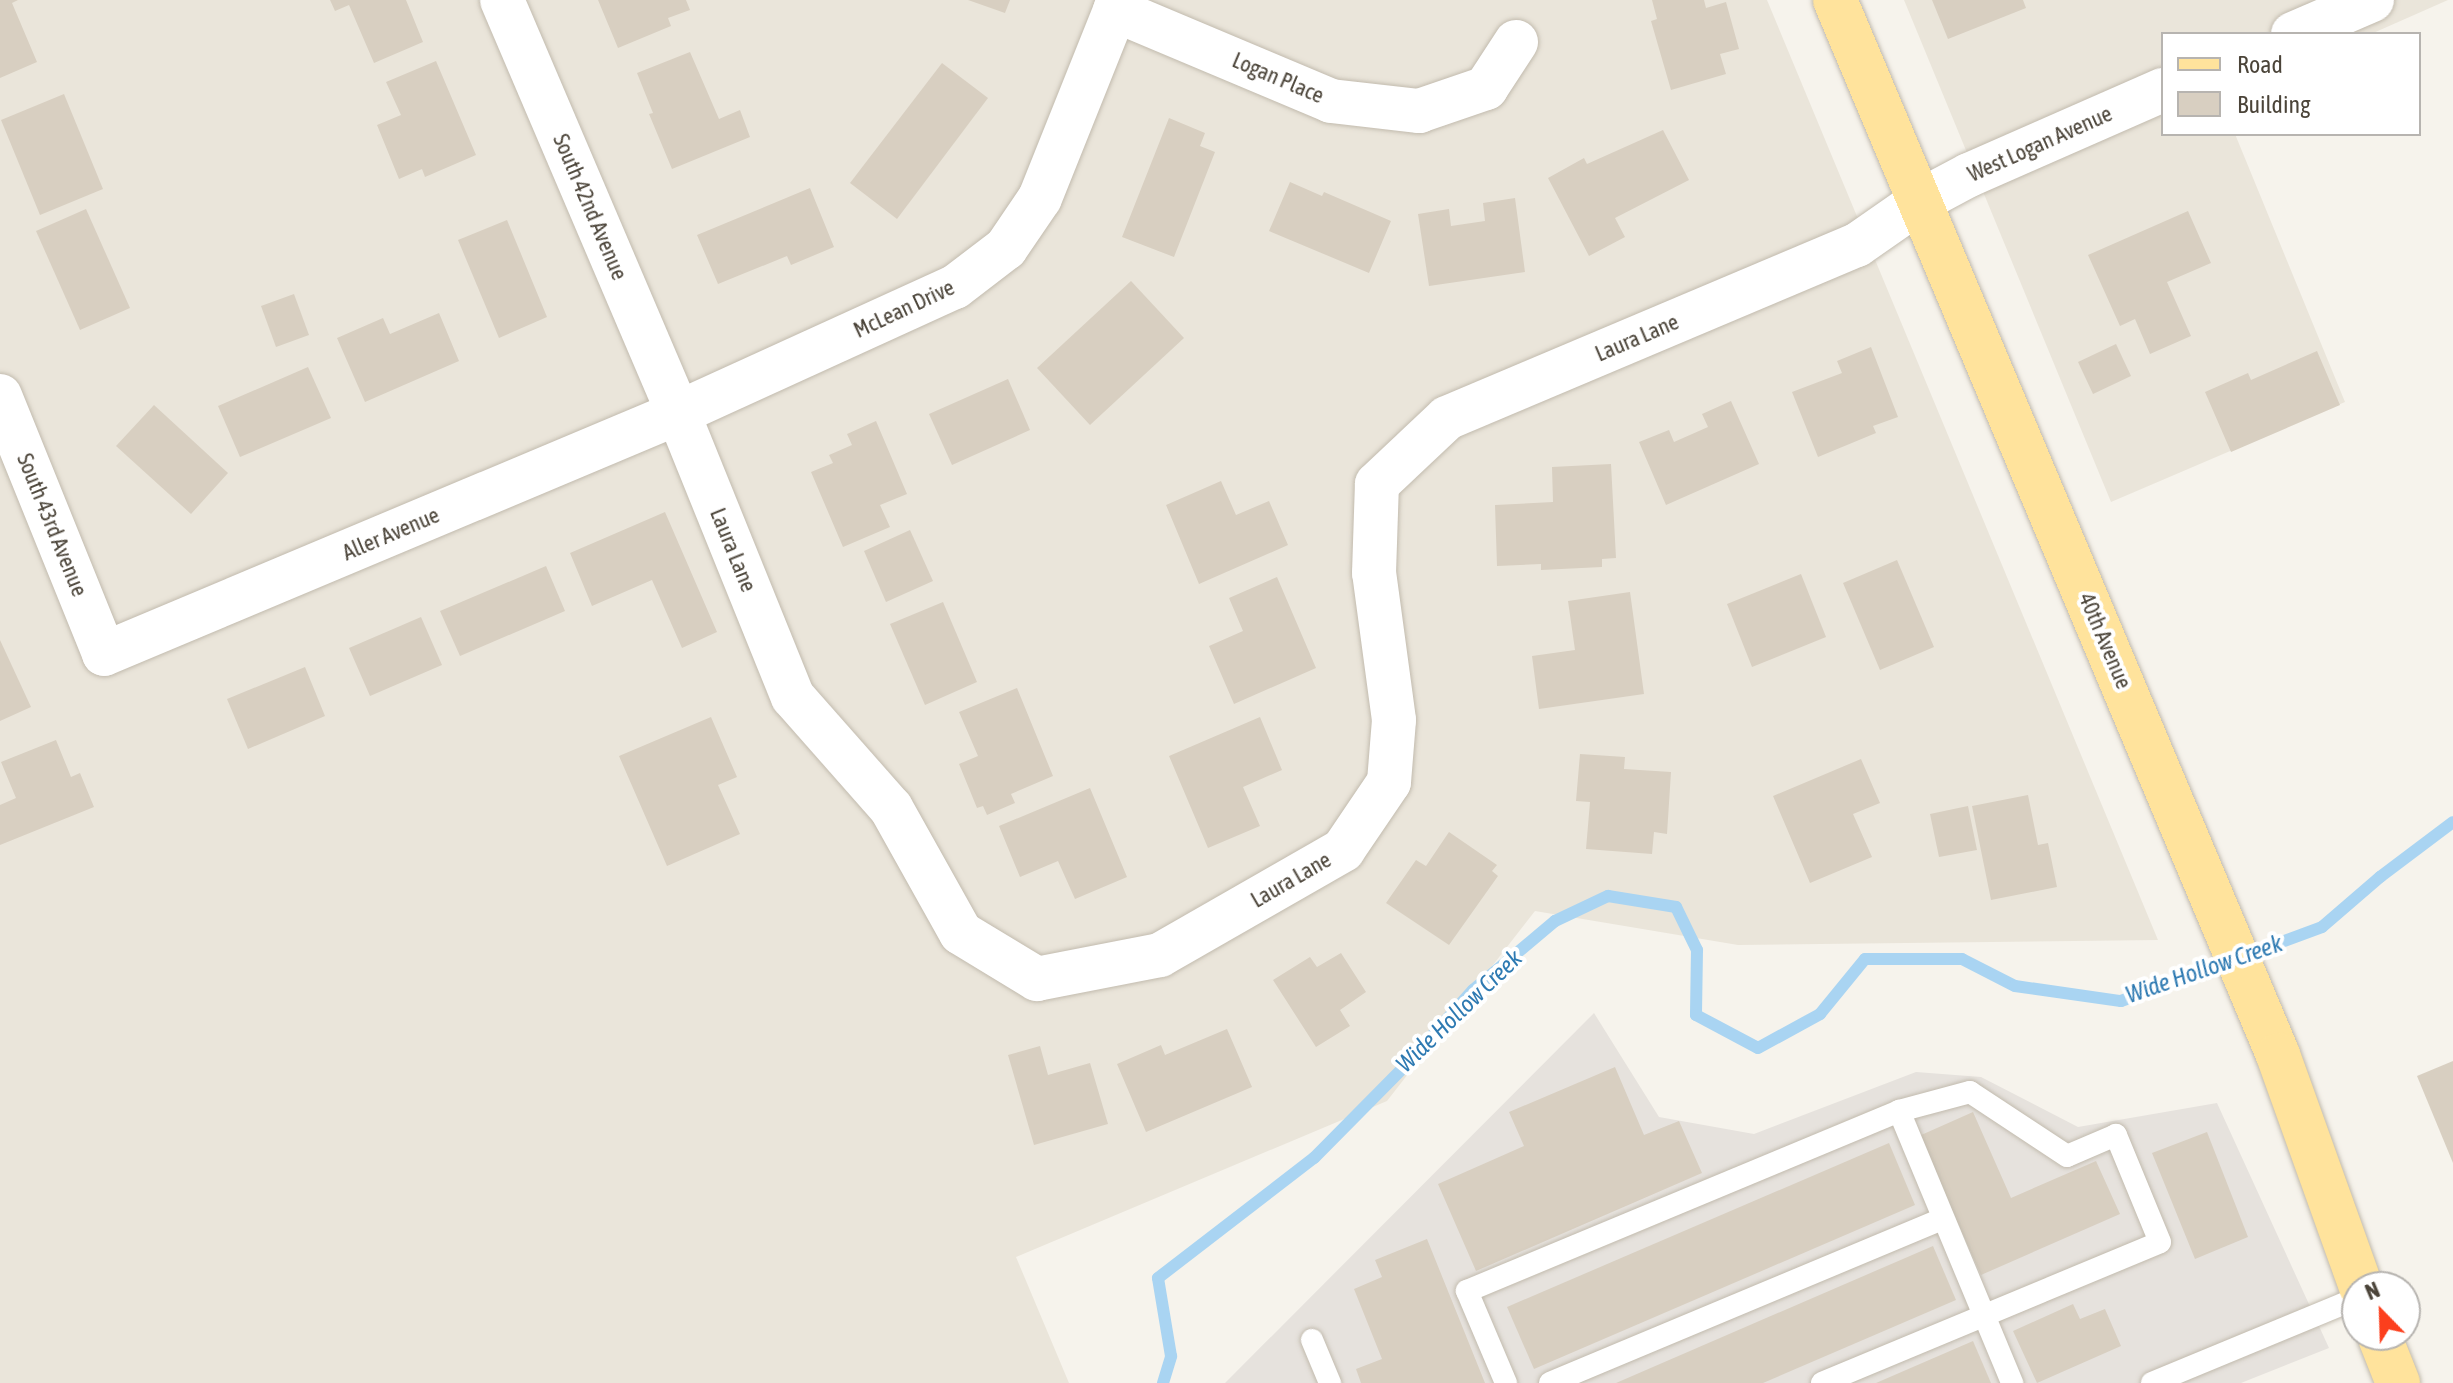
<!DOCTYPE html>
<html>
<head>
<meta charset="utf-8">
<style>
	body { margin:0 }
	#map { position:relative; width:2453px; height:1383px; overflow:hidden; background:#f6f3ec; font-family:"Asap Condensed",sans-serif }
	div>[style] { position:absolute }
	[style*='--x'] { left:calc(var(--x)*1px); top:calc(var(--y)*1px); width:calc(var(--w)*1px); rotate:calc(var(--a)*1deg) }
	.residential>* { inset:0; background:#eae5da }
	.industrial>* { inset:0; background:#e6e2dd }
	.stream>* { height:12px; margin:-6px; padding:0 6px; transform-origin:6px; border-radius:6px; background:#a9d4f2 }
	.building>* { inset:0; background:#d8cfc1 }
	.roads { filter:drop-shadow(0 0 2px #c2bbae) drop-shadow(0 0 2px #c2bbae) }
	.service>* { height:22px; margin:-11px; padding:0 11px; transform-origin:11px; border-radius:11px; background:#fff }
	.minor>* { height:44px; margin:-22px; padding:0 22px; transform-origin:22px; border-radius:22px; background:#fff }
	.primary>* { height:44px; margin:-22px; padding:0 22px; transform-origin:22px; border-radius:22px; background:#ffe39c }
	span { translate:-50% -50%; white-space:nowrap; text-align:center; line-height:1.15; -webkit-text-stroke:8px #fff; paint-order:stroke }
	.street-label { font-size:22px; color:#4b4439 }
	.water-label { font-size:24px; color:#2e7ab2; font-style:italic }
	.legend { position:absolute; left:2161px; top:32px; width:260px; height:104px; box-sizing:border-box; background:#fff; border:2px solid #b7b4b0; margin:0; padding:10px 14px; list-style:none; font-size:24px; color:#4b4439 }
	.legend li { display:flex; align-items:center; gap:16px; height:40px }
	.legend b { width:40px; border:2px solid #b7b4b0 }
	.north { position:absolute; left:2341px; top:1271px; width:80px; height:80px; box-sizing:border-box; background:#fff; border:2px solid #b7b4b0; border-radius:50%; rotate:337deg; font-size:22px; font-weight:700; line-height:32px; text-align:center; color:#4b4439 }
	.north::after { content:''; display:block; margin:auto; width:28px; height:36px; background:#fc3f1d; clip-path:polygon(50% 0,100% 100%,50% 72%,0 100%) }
</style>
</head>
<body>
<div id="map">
	<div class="residential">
		<i style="clip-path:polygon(0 0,1767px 0,2158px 940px,1738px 945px,1535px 911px,1387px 1101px,1016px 1257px,1069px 1383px,0 1383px)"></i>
		<i style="clip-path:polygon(1904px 0,2448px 0,2371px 34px,2163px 34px,2163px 134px,2235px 134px,2345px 402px,2111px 502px)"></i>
	</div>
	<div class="industrial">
		<i style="clip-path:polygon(1594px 1013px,1659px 1117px,1754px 1134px,1916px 1072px,1981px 1077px,2078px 1127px,2217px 1103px,2329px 1348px,2241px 1383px,1225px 1383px)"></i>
	</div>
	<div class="stream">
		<i style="--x:1163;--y:1383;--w:28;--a:-73"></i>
		<i style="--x:1171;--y:1356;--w:79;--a:-99.5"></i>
		<i style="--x:1158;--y:1278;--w:197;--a:-37.6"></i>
		<i style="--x:1314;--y:1158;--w:129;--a:-45.3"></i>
		<i style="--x:1405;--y:1066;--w:102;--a:-48.2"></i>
		<i style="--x:1473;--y:990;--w:107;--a:-40.1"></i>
		<i style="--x:1555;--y:921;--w:59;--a:-25.3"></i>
		<i style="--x:1608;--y:896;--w:69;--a:9.2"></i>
		<i style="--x:1676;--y:907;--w:48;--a:64"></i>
		<i style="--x:1697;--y:950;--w:65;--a:90.9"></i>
		<i style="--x:1696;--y:1015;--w:70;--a:28"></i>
		<i style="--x:1758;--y:1048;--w:71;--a:-28.7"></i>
		<i style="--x:1820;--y:1014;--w:71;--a:-50.7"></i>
		<i style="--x:1865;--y:959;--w:97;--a:0"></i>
		<i style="--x:1962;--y:959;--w:59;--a:27"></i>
		<i style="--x:2015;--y:986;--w:107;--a:8.1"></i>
		<i style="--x:2121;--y:1001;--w:214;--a:-20.2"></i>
		<i style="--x:2322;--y:927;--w:77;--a:-40.8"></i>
		<i style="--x:2380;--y:877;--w:91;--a:-37"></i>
	</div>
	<div class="building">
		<i style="clip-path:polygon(0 0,18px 0,12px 3px,37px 62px,0 78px)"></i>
		<i style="clip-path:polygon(330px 0,406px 0,423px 42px,374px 63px,349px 5px,335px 11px)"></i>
		<i style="clip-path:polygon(598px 0,686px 0,690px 10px,668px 18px,671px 26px,618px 48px)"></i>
		<i style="clip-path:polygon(968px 0,1010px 0,1005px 13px)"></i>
		<i style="clip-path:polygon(1652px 0,1704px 0,1706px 8px,1726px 2px,1739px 49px,1720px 54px,1726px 74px,1671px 90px,1651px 21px,1657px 19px)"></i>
		<i style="clip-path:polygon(1932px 0,2023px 0,2026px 8px,1948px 39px)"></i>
		<i style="clip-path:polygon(690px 52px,719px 119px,740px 110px,750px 137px,672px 169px,649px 114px,653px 113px,637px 73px)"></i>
		<i style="clip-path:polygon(436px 61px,476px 155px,425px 177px,422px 169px,399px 179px,377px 125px,401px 115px,386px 82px)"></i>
		<i style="clip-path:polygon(942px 63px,988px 98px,897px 219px,850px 183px)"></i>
		<i style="clip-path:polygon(64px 94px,103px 189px,40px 215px,1px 120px)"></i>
		<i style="clip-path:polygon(1169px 118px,1205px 133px,1200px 146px,1215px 152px,1174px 257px,1122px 237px)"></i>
		<i style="clip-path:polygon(1663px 130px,1689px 180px,1615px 218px,1625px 237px,1589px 256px,1548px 178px,1584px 158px,1587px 164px)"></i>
		<i style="clip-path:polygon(1290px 182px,1322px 196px,1324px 192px,1391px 221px,1369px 273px,1269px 231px)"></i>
		<i style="clip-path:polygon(810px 188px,834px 247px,791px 265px,787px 256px,718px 284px,697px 235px)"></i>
		<i style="clip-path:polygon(1515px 198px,1525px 272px,1429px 286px,1418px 214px,1449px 209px,1451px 226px,1485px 221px,1483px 203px)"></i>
		<i style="clip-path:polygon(86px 209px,130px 308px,80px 330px,36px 231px)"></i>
		<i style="clip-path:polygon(2188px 211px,2211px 263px,2167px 282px,2191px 336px,2150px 354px,2135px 319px,2120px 326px,2088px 255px)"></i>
		<i style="clip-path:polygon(507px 220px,547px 317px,499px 338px,458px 240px)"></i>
		<i style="clip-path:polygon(1131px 281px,1184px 338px,1090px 425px,1037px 368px)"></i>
		<i style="clip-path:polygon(294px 294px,309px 335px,276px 347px,261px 306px)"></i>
		<i style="clip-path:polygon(439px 313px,459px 361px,365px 402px,337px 338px,383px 318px,390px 334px)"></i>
		<i style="clip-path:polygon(2116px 344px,2131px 376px,2093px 394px,2078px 362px)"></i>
		<i style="clip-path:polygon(1871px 347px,1898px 417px,1873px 426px,1876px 433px,1818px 457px,1792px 392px,1842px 373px,1837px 361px)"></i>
		<i style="clip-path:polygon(2317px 351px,2340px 405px,2231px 452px,2205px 392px,2248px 373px,2251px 380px)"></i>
		<i style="clip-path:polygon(308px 367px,331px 418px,240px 457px,218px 406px)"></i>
		<i style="clip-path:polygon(1008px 379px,1030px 430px,952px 465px,929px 414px)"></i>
		<i style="clip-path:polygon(1731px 401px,1759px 464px,1666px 505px,1639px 442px,1669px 430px,1674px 442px,1708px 427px,1702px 414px)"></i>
		<i style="clip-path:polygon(154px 405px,228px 473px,191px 514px,116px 446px)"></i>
		<i style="clip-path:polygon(876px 421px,907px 494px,880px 505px,890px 527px,843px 547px,811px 472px,833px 463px,829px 455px,852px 445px,847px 434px)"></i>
		<i style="clip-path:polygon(1611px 464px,1616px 558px,1602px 559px,1602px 567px,1541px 570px,1541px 564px,1497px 566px,1495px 505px,1553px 502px,1552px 467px)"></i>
		<i style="clip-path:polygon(1221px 481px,1236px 515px,1269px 501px,1288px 545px,1199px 584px,1166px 505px)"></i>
		<i style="clip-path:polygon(665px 512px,717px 632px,682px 648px,652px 580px,592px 606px,570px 553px)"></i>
		<i style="clip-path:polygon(910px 530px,933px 581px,886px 602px,864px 551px)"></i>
		<i style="clip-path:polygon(1897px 560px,1934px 647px,1880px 670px,1843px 583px)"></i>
		<i style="clip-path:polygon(546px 566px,565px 611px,460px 656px,440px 611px)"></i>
		<i style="clip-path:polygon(1801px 574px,1826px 637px,1752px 667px,1727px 604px)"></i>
		<i style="clip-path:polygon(1277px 577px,1316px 668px,1234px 704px,1209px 646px,1243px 631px,1229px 598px)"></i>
		<i style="clip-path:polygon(1630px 592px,1644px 694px,1539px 709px,1532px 656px,1575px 650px,1568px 601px)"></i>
		<i style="clip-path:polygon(943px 602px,977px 682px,925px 705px,890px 624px)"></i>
		<i style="clip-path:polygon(421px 617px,442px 665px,370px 696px,349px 648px)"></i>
		<i style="clip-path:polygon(0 640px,31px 707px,0 721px)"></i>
		<i style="clip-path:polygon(305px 667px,325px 716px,248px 749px,227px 699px)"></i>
		<i style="clip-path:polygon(1017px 688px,1053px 776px,1011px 794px,1015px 803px,987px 815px,983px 806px,977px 808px,959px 764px,978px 756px,959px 712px)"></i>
		<i style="clip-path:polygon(711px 717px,737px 777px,718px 785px,740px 834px,667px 866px,619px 756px)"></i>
		<i style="clip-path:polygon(1260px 717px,1282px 770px,1243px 787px,1260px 826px,1208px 848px,1169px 756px)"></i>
		<i style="clip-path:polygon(56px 740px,71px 777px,80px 773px,94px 807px,0 845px,0 805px,16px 798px,1px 762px)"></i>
		<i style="clip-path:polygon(1580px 754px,1625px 757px,1624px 769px,1671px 772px,1667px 834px,1654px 832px,1652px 854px,1586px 849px,1590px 802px,1576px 801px)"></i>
		<i style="clip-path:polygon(1861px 759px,1880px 803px,1853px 814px,1872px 857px,1810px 883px,1773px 796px)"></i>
		<i style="clip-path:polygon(1090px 788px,1127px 877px,1075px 899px,1058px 861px,1020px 877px,999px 826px)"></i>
		<i style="clip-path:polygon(2028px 795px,2038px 845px,2048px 843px,2057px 887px,1991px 900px,1972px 806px)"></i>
		<i style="clip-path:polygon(1968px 806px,1977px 850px,1939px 857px,1930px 814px)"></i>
		<i style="clip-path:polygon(1449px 832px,1497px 865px,1492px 871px,1498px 876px,1449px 945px,1386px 903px,1416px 860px,1426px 866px)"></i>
		<i style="clip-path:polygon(1341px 953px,1366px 992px,1340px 1010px,1350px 1026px,1316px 1047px,1273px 980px,1310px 957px,1317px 967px)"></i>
		<i style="clip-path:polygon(1227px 1029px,1252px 1087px,1146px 1132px,1117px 1064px,1161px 1045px,1165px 1055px)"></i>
		<i style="clip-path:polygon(1040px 1046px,1048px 1075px,1090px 1063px,1108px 1124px,1034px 1145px,1008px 1055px)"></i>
		<i style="clip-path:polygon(2453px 1061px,2453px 1163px,2417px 1076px)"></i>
		<i style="clip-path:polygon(1615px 1067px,1644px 1135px,1679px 1121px,1702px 1173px,1476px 1271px,1438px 1184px,1524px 1146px,1509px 1112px)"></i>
		<i style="clip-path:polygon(1973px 1112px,2011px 1198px,2096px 1161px,2120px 1214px,1981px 1275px,1919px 1136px)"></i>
		<i style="clip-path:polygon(2207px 1132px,2248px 1237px,2195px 1259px,2152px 1153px)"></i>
		<i style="clip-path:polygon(1889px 1143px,1915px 1205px,1534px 1369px,1507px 1307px)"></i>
		<i style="clip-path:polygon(1427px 1239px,1485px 1383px,1361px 1383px,1356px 1369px,1382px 1359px,1354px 1289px,1382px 1277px,1375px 1260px)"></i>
		<i style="clip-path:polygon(1933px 1246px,1956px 1300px,1763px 1383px,1616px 1383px)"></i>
		<i style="clip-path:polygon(2073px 1304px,2080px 1319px,2105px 1309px,2121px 1346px,2037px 1383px,2013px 1331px)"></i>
		<i style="clip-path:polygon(1973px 1341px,1991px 1383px,1876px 1383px)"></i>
	</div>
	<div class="roads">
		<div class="service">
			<i style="--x:1312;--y:1340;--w:47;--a:67.3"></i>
			<i style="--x:1506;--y:1383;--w:100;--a:-113"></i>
			<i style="--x:1467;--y:1291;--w:468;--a:-22.6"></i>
			<i style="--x:1899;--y:1111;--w:295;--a:67.4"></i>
			<i style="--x:1550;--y:1383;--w:426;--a:-22.7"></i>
			<i style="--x:1822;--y:1383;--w:366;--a:-22.6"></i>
			<i style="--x:2160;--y:1242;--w:116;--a:-112.4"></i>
			<i style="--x:2116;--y:1135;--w:53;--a:156.8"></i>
			<i style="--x:2067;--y:1156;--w:116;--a:-146.6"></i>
			<i style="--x:1970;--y:1092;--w:73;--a:165"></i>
			<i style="--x:2152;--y:1383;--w:222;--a:-22.5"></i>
		</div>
		<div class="minor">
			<i style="--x:502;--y:0;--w:449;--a:66.9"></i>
			<i style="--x:678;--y:413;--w:306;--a:68"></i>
			<i style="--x:793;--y:697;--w:148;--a:48.6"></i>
			<i style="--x:891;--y:808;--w:143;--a:60.8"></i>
			<i style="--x:961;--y:933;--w:89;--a:31.2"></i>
			<i style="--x:1037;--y:979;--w:125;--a:-11"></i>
			<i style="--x:1160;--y:955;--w:211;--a:-29.8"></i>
			<i style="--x:1343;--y:850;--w:82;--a:-55.9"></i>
			<i style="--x:1389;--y:782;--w:62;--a:-85.4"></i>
			<i style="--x:1394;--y:720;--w:148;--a:-97.7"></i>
			<i style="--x:1374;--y:573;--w:89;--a:-88.1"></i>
			<i style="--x:1377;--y:484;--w:96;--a:-43.3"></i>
			<i style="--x:1447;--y:418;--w:445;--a:-22.9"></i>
			<i style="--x:1857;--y:245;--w:77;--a:-34.9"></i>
			<i style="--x:1920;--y:201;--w:55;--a:-28"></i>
			<i style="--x:1969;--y:175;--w:212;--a:-23.7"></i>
			<i style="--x:1115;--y:10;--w:234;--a:22.8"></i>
			<i style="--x:1331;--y:101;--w:89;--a:6.5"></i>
			<i style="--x:1419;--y:111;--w:71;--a:-18.9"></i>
			<i style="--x:1486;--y:88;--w:55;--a:-56.9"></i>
			<i style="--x:2293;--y:34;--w:86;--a:-23.3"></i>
			<i style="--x:0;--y:396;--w:278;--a:68"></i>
			<i style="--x:104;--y:654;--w:623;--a:-22.78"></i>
			<i style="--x:678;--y:413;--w:304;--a:-24.5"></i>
			<i style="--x:955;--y:287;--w:64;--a:-37.4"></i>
			<i style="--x:1006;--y:248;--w:60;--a:-55.8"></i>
			<i style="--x:1040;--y:198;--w:213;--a:-68.2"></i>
		</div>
		<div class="primary">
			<i style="--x:1835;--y:0;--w:1144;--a:67.22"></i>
			<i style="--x:2278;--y:1055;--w:246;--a:70.3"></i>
			<i style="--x:2379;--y:1335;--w:52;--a:68.4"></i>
		</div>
	</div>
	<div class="street-label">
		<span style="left:1278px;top:78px;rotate:23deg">Logan Place</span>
		<span style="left:2040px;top:144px;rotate:-24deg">West Logan Avenue</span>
		<span style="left:590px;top:207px;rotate:67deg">South 42nd Avenue</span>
		<span style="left:904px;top:309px;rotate:-25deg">McLean Drive</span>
		<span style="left:1637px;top:338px;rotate:-23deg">Laura Lane</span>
		<span style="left:52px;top:525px;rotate:68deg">South 43rd Avenue</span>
		<span style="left:391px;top:534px;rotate:-23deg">Aller Avenue</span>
		<span style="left:733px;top:550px;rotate:68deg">Laura Lane</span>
		<span style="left:2105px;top:641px;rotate:67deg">40th Avenue</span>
		<span style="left:1291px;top:880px;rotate:-30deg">Laura Lane</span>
	</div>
	<div class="water-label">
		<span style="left:2204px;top:969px;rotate:-19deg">Wide Hollow Creek</span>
		<span style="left:1459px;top:1011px;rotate:-44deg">Wide Hollow Creek</span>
	</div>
	<ul class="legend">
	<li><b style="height:10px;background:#ffe39c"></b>Road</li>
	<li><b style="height:22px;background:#d8cfc1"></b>Building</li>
	</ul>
	<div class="north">N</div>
</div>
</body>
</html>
